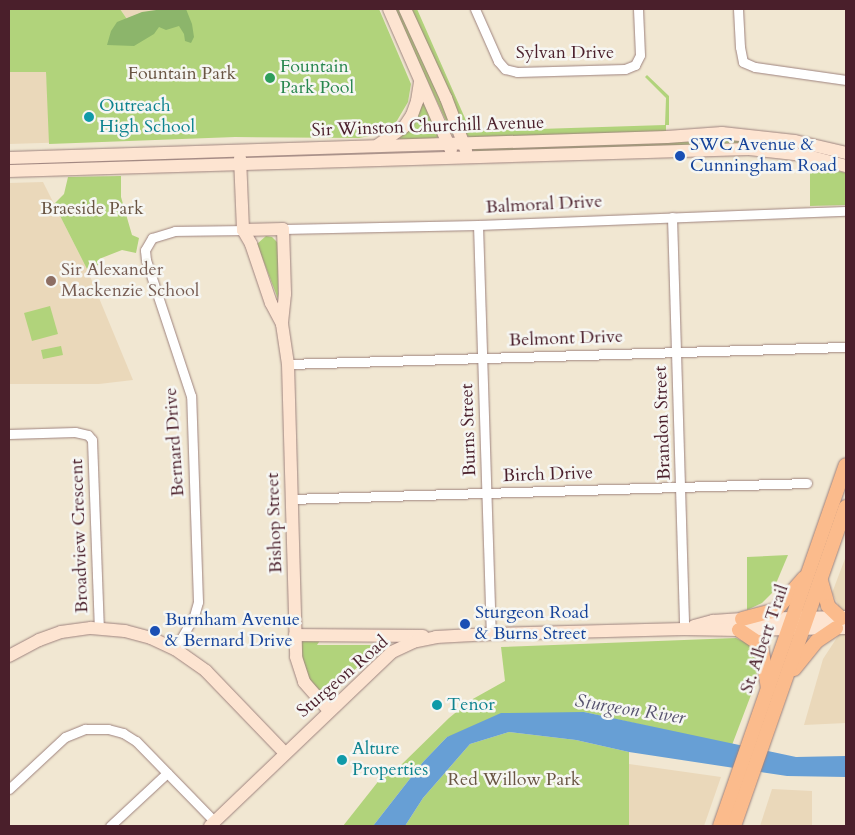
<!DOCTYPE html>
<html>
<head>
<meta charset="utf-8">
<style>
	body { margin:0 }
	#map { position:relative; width:855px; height:835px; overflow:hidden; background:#f1e7d2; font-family:Cardo,serif }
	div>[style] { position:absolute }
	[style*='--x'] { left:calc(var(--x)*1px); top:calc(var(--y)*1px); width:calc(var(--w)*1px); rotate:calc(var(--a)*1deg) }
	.built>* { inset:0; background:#ead8ba }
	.green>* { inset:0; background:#b1d37b }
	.forest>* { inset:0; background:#8cb56b }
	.water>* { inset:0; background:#679fd5 }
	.roads { filter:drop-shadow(0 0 1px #9e837e) drop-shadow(0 0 1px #9e837e) }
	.street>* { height:9px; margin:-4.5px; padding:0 4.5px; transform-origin:4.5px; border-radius:4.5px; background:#fff }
	.secondary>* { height:12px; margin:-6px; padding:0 6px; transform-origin:6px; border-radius:6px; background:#fde4d1 }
	.primary>* { height:14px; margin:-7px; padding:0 7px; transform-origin:7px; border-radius:7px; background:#fbbb8c }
	.dots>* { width:14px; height:14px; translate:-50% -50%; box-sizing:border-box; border:2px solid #f6f6f2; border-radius:50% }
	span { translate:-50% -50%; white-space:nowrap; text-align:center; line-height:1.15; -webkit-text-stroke:5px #f6f6f2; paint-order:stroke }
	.street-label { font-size:18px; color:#4a1f2b }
	.leisure-label { font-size:18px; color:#27864d }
	.left { translate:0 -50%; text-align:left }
	.park-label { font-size:18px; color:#695543 }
	.culture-label { font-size:18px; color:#0d838f }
	.transit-label { font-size:18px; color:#164399 }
	.education-label { font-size:18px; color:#785e54 }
	.water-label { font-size:19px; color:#56526f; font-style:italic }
	.frame { position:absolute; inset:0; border:10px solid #4a1f2b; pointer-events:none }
</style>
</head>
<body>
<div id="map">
	<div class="built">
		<i style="clip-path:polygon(120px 9px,158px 9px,129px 22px)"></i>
		<i style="clip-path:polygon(9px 72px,46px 72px,47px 83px,140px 140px,9px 144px)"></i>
		<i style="clip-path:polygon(43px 182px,87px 269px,133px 380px,99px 384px,9px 384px,9px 183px)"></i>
		<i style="clip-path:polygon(846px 556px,846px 723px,804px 725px,823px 659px,838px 636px,838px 604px,832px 593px)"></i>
		<i style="clip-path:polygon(629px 764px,721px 777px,704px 826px,629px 826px)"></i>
		<i style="clip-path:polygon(772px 789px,812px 791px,812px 826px,760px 826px)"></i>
	</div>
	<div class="green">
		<i style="clip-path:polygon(9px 9px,120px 9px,129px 22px,163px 9px,379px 9px,411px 84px,408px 102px,395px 124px,380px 134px,359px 138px,235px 137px,49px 144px,46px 72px,9px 72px)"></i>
		<i style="clip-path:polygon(394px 9px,400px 9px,452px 126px,453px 136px)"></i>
		<i style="clip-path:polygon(409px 9px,417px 9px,468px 125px,477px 131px,665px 125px,666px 98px,645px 77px,647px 75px,669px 96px,669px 125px,666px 125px,666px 133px,471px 138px,466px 135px)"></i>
		<i style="clip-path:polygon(424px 100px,439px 133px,438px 137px,434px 139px,400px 141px,400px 136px)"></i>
		<i style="clip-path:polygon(730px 140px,779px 142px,846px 157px,846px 161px,810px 153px,478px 152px,468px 149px)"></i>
		<i style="clip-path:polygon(810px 164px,846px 173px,846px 205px,810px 206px)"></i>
		<i style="clip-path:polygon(121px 176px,121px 197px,132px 235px,139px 238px,136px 253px,122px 250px,99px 259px,101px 264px,87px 269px,54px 204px,64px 194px,68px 177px)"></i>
		<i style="clip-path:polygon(266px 236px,272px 237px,278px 243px,278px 299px,257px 244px)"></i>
		<i style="clip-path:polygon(50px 306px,58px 334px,32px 341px,24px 313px)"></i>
		<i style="clip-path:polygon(61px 346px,63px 355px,43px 359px,41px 350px)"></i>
		<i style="clip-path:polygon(788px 555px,772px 593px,762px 603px,747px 610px,747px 557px)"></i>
		<i style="clip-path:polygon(736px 638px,755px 647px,760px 658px,754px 687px,732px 745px,584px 712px,447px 737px,423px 762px,373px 826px,343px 826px,388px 769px,399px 767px,449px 718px,471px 700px,505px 681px,501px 647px)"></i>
		<i style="clip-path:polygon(321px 639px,317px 645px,381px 645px,328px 695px,324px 695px,307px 677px,302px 656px,301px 640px)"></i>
		<i style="clip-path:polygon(509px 732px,576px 740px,629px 752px,629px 826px,405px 826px,423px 798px,470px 744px)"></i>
	</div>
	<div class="forest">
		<i style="clip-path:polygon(163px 9px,186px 9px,192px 24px,194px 37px,191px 43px,185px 41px,184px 34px,179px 26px,166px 30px,159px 27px,154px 34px,134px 46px,107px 45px,111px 31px,117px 22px,142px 12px)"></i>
	</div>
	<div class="water">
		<i style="clip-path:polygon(584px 712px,796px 757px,846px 756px,846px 777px,787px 776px,629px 752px,576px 740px,509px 732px,470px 744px,423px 798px,405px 826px,373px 826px,423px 762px,447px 737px,501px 713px)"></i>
	</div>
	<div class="roads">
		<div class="street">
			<i style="--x:475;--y:9;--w:57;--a:66.1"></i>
			<i style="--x:498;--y:61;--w:11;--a:49"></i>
			<i style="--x:505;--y:69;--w:12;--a:14"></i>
			<i style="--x:517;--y:72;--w:108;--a:-1.6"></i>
			<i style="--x:625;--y:69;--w:11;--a:-22"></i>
			<i style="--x:635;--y:65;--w:11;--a:-63"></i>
			<i style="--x:640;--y:55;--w:46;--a:-92.5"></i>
			<i style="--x:738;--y:9;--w:38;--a:87"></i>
			<i style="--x:740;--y:47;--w:15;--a:79"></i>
			<i style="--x:743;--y:62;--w:13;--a:23"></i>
			<i style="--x:755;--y:67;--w:92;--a:8.1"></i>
			<i style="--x:672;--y:217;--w:412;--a:88.3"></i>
			<i style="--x:478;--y:225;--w:409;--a:88.2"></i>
			<i style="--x:283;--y:229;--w:195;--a:-1.2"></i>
			<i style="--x:478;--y:225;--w:368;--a:-2.2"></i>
			<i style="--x:288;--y:364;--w:557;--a:-1.75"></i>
			<i style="--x:9;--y:434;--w:66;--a:-1.7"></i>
			<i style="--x:75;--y:432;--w:13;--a:13"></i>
			<i style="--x:88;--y:435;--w:6;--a:51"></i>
			<i style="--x:92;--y:440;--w:187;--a:87.9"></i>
			<i style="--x:290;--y:499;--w:517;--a:-1.77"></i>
			<i style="--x:175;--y:649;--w:38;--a:-60"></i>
			<i style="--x:194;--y:616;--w:15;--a:-74"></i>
			<i style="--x:198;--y:602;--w:206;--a:-91.9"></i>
			<i style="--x:191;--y:396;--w:143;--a:-108.3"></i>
			<i style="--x:146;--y:260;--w:10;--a:-96"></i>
			<i style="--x:145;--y:250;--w:14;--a:-60"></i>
			<i style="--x:152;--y:238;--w:24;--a:-17"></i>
			<i style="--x:175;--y:231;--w:68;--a:-0.8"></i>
			<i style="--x:9;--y:789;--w:76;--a:-42.9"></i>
			<i style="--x:65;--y:737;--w:22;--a:-22"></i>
			<i style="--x:85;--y:729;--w:23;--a:0"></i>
			<i style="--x:108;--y:729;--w:16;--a:15"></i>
			<i style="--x:123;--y:733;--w:15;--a:32"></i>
			<i style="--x:136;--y:741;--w:113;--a:45.7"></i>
			<i style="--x:110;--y:826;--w:78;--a:-42.9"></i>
		</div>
		<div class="secondary">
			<i style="--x:389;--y:9;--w:154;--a:66.3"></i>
			<i style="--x:405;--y:9;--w:98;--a:65.3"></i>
			<i style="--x:446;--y:98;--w:56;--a:69"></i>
			<i style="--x:378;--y:145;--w:32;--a:-35"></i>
			<i style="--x:404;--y:127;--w:14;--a:-56"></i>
			<i style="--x:412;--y:115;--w:15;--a:-70"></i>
			<i style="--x:417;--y:101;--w:19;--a:-81"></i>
			<i style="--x:9;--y:158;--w:658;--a:-1.83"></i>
			<i style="--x:667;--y:137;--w:55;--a:-4.2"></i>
			<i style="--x:722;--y:133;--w:73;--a:6.3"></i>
			<i style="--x:795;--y:141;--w:52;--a:13.2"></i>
			<i style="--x:240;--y:158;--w:72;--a:87.6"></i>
			<i style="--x:243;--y:230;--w:16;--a:60"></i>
			<i style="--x:251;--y:244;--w:62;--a:71.3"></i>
			<i style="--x:271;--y:303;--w:24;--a:62"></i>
			<i style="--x:9;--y:171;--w:740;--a:-1.7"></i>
			<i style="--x:749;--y:149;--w:55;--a:6.2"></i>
			<i style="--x:804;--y:155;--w:43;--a:14.7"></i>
			<i style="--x:243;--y:230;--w:40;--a:-1.4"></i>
			<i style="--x:283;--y:229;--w:65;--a:88.2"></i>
			<i style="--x:285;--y:294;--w:30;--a:96"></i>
			<i style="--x:282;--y:324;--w:40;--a:81.5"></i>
			<i style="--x:288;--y:364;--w:293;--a:88.4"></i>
			<i style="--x:296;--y:657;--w:26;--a:72"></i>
			<i style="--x:304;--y:682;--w:38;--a:49"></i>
			<i style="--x:694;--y:626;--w:20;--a:-15"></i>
			<i style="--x:713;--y:621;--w:29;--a:-4"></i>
			<i style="--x:742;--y:619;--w:104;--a:-1.1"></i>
			<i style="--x:295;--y:635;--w:128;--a:0.4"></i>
			<i style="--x:9;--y:656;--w:34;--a:-28"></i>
			<i style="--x:39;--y:640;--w:23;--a:-20"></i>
			<i style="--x:61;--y:632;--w:30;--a:-8"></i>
			<i style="--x:91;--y:628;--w:34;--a:5"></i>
			<i style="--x:125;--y:631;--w:27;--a:15"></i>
			<i style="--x:151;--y:638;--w:26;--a:25"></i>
			<i style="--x:175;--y:649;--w:38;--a:35"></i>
			<i style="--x:206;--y:671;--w:114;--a:46.1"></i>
			<i style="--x:210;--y:826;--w:252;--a:-43.7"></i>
			<i style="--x:392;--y:652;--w:23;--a:-25"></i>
			<i style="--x:413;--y:642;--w:24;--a:-12"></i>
			<i style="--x:436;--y:637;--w:55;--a:-3.1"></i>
			<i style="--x:491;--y:634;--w:193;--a:-1.5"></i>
			<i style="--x:684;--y:629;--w:55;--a:1"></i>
			<i style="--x:739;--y:630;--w:107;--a:-1.1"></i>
		</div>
		<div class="primary">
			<i style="--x:821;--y:581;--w:26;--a:74"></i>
			<i style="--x:828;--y:606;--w:18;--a:43"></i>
			<i style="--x:742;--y:619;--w:35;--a:-15"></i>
			<i style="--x:776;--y:610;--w:43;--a:-48.8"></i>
			<i style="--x:739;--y:630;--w:27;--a:34"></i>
			<i style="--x:761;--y:645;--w:44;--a:80.8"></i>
			<i style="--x:794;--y:669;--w:36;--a:-51"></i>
			<i style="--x:817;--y:641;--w:23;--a:-34"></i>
			<i style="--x:720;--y:826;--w:382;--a:-70.8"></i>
			<i style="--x:734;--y:826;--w:338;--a:-70.7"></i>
		</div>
	</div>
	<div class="dots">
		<i style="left:270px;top:78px;background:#2e9e5b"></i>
		<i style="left:89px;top:117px;background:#0f9aa8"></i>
		<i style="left:680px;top:156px;background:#1a4fb4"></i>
		<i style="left:51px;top:281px;background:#8d6e63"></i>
		<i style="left:465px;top:624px;background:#1a4fb4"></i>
		<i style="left:155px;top:631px;background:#1a4fb4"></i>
		<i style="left:437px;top:705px;background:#0f9aa8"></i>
		<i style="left:342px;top:760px;background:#0f9aa8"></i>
	</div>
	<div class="street-label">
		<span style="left:565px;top:53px">Sylvan Drive</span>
		<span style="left:428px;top:127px;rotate:-2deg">Sir Winston Churchill Avenue</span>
		<span style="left:544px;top:205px;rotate:-3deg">Balmoral Drive</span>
		<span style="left:566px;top:339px;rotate:-2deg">Belmont Drive</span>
		<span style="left:663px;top:423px;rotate:-92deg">Brandon Street</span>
		<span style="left:469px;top:430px;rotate:-92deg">Burns Street</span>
		<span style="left:175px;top:442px;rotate:-94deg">Bernard Drive</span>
		<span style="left:548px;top:475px;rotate:-2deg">Birch Drive</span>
		<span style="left:275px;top:523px;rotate:-92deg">Bishop Street</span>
		<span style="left:80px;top:536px;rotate:-92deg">Broadview Crescent</span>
		<span style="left:765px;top:639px;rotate:-71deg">St. Albert Trail</span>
		<span style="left:343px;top:677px;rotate:-41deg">Sturgeon Road</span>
	</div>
	<div class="leisure-label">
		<span class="left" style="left:280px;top:78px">Fountain<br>Park Pool</span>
	</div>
	<div class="park-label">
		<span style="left:182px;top:74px">Fountain Park</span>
		<span style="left:92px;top:209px">Braeside Park</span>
		<span style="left:514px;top:780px">Red Willow Park</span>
	</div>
	<div class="culture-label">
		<span class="left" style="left:99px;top:117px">Outreach<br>High School</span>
		<span class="left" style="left:447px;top:705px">Tenor</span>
		<span class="left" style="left:352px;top:760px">Alture<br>Properties</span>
	</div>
	<div class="transit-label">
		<span class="left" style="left:690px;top:156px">SWC Avenue &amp;<br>Cunningham Road</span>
		<span class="left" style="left:475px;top:624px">Sturgeon Road<br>&amp; Burns Street</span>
		<span class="left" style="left:165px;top:631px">Burnham Avenue<br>&amp; Bernard Drive</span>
	</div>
	<div class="education-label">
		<span class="left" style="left:61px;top:281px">Sir Alexander<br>Mackenzie School</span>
	</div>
	<div class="water-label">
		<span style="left:630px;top:710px;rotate:9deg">Sturgeon River</span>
	</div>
	<div class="frame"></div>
</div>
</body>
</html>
